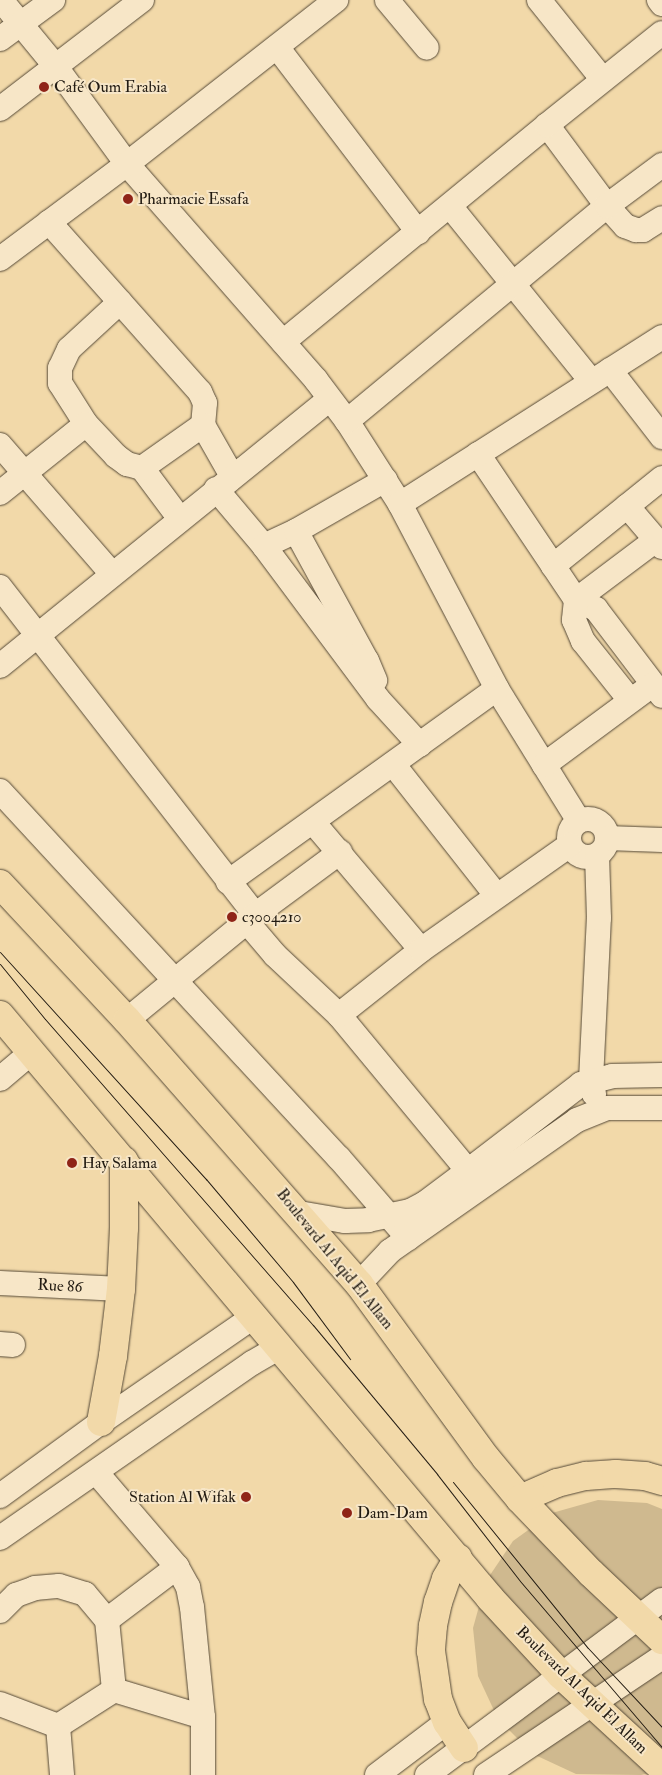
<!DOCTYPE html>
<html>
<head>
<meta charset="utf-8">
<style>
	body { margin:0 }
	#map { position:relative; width:662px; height:1775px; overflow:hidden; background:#f2d9a9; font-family:"IM FELL Double Pica",serif }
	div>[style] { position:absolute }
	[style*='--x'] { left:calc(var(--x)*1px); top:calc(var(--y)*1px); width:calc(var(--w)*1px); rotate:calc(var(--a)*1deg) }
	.green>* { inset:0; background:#cfb98f }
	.roads { filter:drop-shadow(0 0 1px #564a38) drop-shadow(0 0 1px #564a38) }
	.minor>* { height:24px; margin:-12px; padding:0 12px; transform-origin:12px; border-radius:12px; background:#f7e6c7 }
	.minor>.ring { margin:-12px; padding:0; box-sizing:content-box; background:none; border:24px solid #f7e6c7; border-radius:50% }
	.major>* { height:28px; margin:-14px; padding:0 14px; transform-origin:14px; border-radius:14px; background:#f2d9a9 }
	.tram>* { height:1px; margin:-0.5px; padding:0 0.5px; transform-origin:0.5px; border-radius:0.5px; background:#221b12 }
	.dots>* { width:14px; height:14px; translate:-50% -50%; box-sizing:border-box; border:2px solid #f7e6c7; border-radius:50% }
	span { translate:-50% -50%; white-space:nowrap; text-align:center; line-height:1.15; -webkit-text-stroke:4px #f7e6c7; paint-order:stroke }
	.poi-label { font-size:16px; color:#221b12 }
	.left { translate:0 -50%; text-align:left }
	.right { translate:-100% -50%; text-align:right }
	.street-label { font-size:16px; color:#221b12 }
</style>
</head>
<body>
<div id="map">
	<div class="green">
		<i style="clip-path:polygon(598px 1500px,647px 1503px,662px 1509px,662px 1770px,641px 1775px,576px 1774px,533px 1754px,498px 1719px,478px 1676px,473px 1628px,486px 1581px,513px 1541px,552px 1513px)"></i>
	</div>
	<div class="roads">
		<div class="minor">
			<i style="--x:1;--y:0;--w:87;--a:50.6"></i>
			<i style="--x:56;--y:67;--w:120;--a:53.8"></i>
			<i style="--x:127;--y:164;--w:287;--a:48.8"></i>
			<i style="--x:316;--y:380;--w:51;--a:52.9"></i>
			<i style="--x:347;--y:421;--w:98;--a:57.4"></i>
			<i style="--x:400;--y:504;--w:209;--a:62.3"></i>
			<i style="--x:497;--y:689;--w:155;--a:58.2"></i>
			<i style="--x:387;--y:0;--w:62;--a:50.2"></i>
			<i style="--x:539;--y:0;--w:102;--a:51.3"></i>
			<i style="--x:659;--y:0;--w:5;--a:53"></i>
			<i style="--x:0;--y:39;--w:66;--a:-36.3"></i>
			<i style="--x:277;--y:47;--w:233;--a:52.7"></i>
			<i style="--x:0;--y:109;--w:179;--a:-37.5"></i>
			<i style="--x:547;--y:125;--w:101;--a:53.5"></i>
			<i style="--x:607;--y:206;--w:27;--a:48"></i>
			<i style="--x:625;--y:226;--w:12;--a:20"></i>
			<i style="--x:636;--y:230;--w:7;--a:0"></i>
			<i style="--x:643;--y:230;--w:22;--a:-32"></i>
			<i style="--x:450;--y:206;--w:225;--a:51.1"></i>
			<i style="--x:49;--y:222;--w:227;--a:48.4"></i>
			<i style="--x:200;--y:392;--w:12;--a:66"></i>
			<i style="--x:205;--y:403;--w:22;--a:95"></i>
			<i style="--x:203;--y:425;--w:59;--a:60.4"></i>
			<i style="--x:0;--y:259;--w:159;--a:-36.8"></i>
			<i style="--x:127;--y:164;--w:266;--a:-38.1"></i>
			<i style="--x:120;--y:302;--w:69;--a:137.3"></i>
			<i style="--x:69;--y:349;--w:21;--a:115"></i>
			<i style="--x:60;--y:368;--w:15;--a:90"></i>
			<i style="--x:60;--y:383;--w:49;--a:57.6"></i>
			<i style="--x:86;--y:424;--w:44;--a:46.8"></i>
			<i style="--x:116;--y:456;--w:14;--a:36"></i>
			<i style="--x:127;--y:464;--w:16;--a:15"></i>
			<i style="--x:142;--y:468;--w:64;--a:53.3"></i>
			<i style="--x:283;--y:342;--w:342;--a:-39.4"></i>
			<i style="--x:547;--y:125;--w:147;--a:-38.7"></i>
			<i style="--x:610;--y:370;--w:85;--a:52.2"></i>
			<i style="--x:347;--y:421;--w:337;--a:-39.6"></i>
			<i style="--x:607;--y:206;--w:69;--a:-36.7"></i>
			<i style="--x:0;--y:445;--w:171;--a:49"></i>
			<i style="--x:478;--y:454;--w:176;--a:56.1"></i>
			<i style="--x:576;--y:600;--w:22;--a:24"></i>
			<i style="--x:596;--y:609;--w:109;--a:52.8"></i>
			<i style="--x:142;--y:468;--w:75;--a:-35.2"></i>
			<i style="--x:216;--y:489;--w:75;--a:49.9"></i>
			<i style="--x:264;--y:546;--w:35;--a:-25"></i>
			<i style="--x:296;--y:531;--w:103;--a:-29.8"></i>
			<i style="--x:0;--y:493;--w:110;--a:-38.7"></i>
			<i style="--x:400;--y:504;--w:311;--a:-32.5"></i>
			<i style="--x:627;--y:506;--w:54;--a:49.5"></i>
			<i style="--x:296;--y:531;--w:148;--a:61.4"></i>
			<i style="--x:367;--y:661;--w:21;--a:67"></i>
			<i style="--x:264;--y:546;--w:191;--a:53.3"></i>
			<i style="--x:378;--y:699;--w:62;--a:47.6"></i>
			<i style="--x:553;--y:566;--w:140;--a:-38.9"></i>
			<i style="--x:0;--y:587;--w:415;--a:52.1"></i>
			<i style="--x:576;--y:600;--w:20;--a:96"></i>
			<i style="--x:574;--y:620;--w:23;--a:67"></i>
			<i style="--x:583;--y:641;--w:75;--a:51.5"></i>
			<i style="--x:576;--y:600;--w:100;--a:-36.9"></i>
			<i style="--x:0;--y:666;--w:424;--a:-39"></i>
			<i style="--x:393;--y:764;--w:167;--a:51.8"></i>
			<i style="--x:544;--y:765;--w:134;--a:-36.5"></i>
			<i style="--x:0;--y:791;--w:500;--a:47.3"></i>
			<i style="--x:339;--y:1158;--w:106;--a:49.2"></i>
			<i class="ring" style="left:569px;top:819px;width:14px;height:14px"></i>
			<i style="--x:313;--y:822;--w:167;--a:49.8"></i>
			<i style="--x:607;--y:838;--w:55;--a:2.1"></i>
			<i style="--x:228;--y:882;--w:331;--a:-35.7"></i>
			<i style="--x:247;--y:922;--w:43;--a:49.7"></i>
			<i style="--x:275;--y:955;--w:88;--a:43.2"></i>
			<i style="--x:339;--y:1015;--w:218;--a:50.4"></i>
			<i style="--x:339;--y:1015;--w:105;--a:-38.4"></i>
			<i style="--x:421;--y:950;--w:182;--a:-35.2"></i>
			<i style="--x:127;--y:1020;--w:166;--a:-39.4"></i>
			<i style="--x:255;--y:915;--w:106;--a:-36.5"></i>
			<i style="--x:0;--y:1079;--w:42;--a:-40.2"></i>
			<i style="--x:594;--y:1094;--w:14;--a:-102"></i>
			<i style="--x:591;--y:1080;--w:162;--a:-87.2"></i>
			<i style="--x:599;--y:918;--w:63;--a:-91.8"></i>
			<i style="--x:299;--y:1213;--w:47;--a:9.9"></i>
			<i style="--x:345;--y:1221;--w:23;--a:-2"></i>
			<i style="--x:368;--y:1220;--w:43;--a:-12.1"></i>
			<i style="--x:410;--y:1211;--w:17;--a:-28"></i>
			<i style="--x:425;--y:1203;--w:55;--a:-36.9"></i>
			<i style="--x:469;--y:1170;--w:141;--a:-37.5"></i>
			<i style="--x:581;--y:1084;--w:32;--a:-14"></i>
			<i style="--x:612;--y:1076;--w:50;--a:-1.1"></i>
			<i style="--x:0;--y:1283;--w:121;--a:2.8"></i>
			<i style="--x:359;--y:1284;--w:45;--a:-46.8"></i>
			<i style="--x:390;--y:1251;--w:228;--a:-35"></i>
			<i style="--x:577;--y:1120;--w:32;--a:-22"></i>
			<i style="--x:607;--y:1108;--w:55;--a:0"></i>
			<i style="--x:0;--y:1344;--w:13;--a:4"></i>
			<i style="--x:96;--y:1472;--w:125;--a:49.5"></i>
			<i style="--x:177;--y:1567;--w:23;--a:61"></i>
			<i style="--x:188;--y:1587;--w:20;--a:79"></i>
			<i style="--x:192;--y:1607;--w:111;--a:84.3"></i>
			<i style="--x:203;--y:1717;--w:58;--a:90"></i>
			<i style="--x:0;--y:1496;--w:125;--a:-36.2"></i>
			<i style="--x:101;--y:1422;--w:185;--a:-34.6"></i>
			<i style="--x:0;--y:1538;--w:307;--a:-34.8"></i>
			<i style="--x:252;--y:1363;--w:30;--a:-30"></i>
			<i style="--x:0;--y:1611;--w:23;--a:-45"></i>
			<i style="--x:16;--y:1595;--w:20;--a:-20"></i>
			<i style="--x:35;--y:1588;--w:24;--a:-5"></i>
			<i style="--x:59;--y:1586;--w:27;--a:17"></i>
			<i style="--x:85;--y:1594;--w:34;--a:50"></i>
			<i style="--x:107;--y:1620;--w:70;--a:84.3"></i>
			<i style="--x:107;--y:1620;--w:88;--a:-37.1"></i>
			<i style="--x:0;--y:1704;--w:62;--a:20.8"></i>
			<i style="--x:58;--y:1726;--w:67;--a:-32.7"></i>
			<i style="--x:114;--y:1690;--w:93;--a:16.9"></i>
			<i style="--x:58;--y:1726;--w:49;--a:85.3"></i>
			<i style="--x:377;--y:1775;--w:88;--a:-37.1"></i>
			<i style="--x:427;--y:1775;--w:293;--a:-36.7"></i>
			<i style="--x:486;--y:1775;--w:212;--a:-33.8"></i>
		</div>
		<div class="major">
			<i style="--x:0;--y:884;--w:186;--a:47"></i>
			<i style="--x:127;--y:1020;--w:351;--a:48.7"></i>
			<i style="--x:359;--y:1284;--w:215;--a:53.9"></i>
			<i style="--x:486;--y:1458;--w:53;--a:50.3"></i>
			<i style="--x:520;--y:1499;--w:103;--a:46.2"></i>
			<i style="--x:591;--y:1573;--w:98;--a:43.3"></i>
			<i style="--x:0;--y:1015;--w:762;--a:49.95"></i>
			<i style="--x:490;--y:1598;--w:105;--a:47.3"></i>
			<i style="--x:561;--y:1675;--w:137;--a:42.6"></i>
			<i style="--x:101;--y:1422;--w:67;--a:-79.7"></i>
			<i style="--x:113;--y:1356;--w:67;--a:-83.2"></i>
			<i style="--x:121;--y:1289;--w:61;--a:-87.2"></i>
			<i style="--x:124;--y:1228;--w:67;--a:-90"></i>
			<i style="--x:520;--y:1499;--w:40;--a:-23.4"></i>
			<i style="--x:557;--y:1483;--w:30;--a:-14"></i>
			<i style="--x:586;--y:1476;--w:30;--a:-4"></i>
			<i style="--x:616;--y:1474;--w:29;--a:4"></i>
			<i style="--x:645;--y:1476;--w:18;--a:16"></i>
			<i style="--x:458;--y:1558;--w:24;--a:120"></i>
			<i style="--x:446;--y:1579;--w:24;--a:109"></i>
			<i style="--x:438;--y:1602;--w:25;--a:102"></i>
			<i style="--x:433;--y:1626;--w:25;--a:95"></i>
			<i style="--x:431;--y:1651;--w:49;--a:81.7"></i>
			<i style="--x:438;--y:1699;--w:25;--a:69"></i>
			<i style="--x:447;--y:1722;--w:31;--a:57"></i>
		</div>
	</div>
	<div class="tram">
		<i style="--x:0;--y:952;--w:307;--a:47.8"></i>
		<i style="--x:206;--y:1179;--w:135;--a:49.8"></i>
		<i style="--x:293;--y:1282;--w:96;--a:53.5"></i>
		<i style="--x:0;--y:964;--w:71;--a:50.7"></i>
		<i style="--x:45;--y:1019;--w:407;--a:48.8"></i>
		<i style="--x:313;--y:1325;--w:194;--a:50.2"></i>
		<i style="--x:437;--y:1474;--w:135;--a:52.2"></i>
		<i style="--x:520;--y:1581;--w:218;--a:49.5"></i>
		<i style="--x:453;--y:1482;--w:214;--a:50.9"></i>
		<i style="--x:588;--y:1648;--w:108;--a:46.9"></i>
	</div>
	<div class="dots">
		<i style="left:44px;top:87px;background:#8f2418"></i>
		<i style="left:128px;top:199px;background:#8f2418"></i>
		<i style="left:232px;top:917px;background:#8f2418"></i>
		<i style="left:72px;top:1163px;background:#8f2418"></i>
		<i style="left:246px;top:1497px;background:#8f2418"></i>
		<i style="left:347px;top:1513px;background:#8f2418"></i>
	</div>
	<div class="poi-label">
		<span class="left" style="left:54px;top:87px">Café Oum Erabia</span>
		<span class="left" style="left:138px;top:199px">Pharmacie Essafa</span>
		<span class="left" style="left:242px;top:917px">c3004210</span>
		<span class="left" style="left:82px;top:1163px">Hay Salama</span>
		<span class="right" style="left:236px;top:1497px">Station Al Wifak</span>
		<span class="left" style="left:357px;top:1513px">Dam-Dam</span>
	</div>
	<div class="street-label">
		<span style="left:335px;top:1259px;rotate:51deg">Boulevard Al Aqid El Allam</span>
		<span style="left:60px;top:1286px;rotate:3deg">Rue 86</span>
		<span style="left:582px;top:1690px;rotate:44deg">Boulevard Al Aqid El Allam</span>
	</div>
</div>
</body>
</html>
